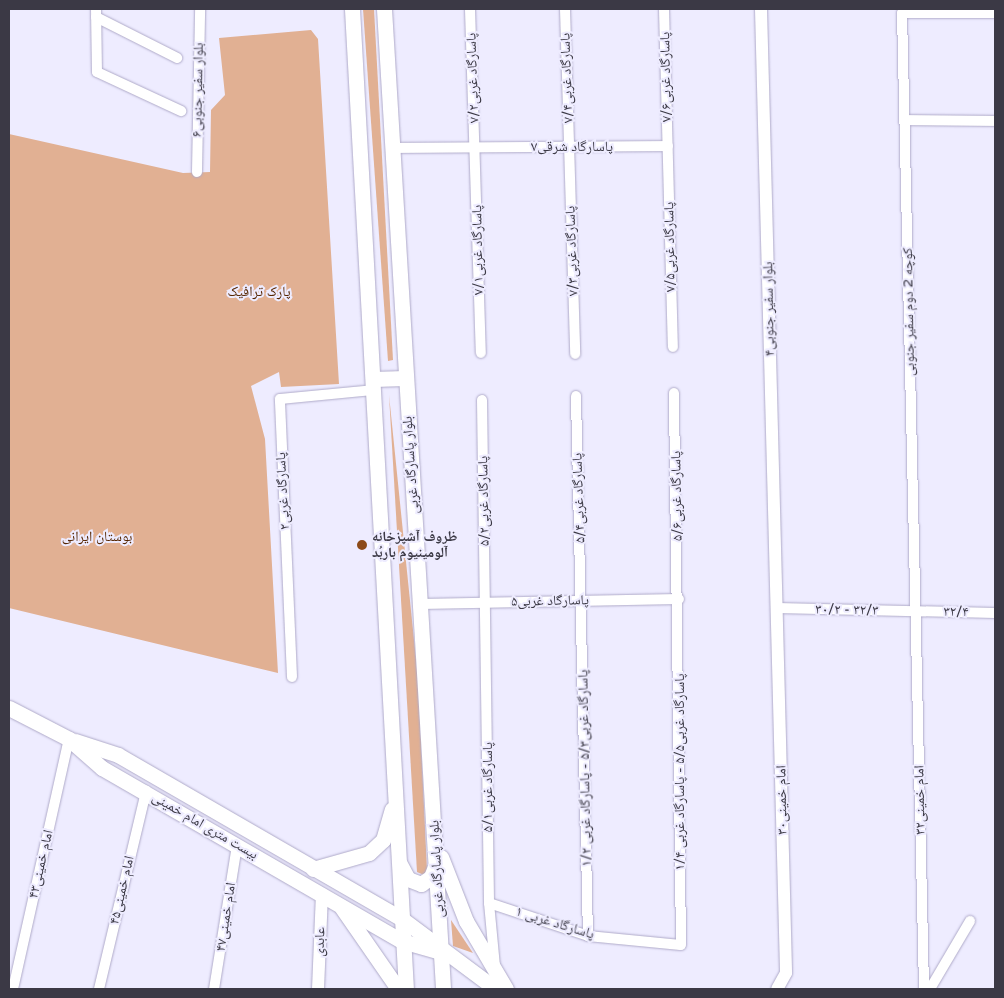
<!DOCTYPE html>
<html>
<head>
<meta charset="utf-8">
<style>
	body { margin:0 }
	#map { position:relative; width:1004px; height:998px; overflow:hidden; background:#eeecff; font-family:"Varela Round","Noto Naskh Arabic",sans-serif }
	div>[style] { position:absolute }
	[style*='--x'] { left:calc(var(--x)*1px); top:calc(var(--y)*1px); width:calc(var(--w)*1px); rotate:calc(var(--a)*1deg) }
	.green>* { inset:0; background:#e1b093 }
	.roads { filter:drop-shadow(0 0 1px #afaac9) drop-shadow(0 0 1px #afaac9) }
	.minor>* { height:10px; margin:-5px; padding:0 5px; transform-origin:5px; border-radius:5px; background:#fff }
	.tertiary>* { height:12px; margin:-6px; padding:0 6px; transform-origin:6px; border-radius:6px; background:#fff }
	.secondary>* { height:15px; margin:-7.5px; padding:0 7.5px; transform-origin:7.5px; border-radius:7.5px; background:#fff }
	.dots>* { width:14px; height:14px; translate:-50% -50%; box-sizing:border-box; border:2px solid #eeecff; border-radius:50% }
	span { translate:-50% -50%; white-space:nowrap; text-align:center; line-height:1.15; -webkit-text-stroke:4px #eeecff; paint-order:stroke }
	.street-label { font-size:14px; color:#3b3945 }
	.park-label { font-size:14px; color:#552500 }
	.poi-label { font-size:14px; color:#3b3945; font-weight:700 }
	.left { translate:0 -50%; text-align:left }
	.frame { position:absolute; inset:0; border:10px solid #3b3945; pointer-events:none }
</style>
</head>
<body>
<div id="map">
	<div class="green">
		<i style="clip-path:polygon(363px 9px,374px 9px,393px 360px,388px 361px)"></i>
		<i style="clip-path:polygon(311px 30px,318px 39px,339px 384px,281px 387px,279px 372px,251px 386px,265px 439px,278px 673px,9px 608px,9px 134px,183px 173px,210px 172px,211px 110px,225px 95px,219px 38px)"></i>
		<i style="clip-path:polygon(389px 395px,418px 679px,427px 870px,424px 875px,417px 872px)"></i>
		<i style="clip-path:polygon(451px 920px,473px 953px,453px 946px)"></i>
	</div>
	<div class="roads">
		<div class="minor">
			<i style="--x:96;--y:9;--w:63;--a:89.1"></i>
			<i style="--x:97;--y:72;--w:93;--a:24.9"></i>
			<i style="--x:470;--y:9;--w:344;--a:88.2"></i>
			<i style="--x:565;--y:9;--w:345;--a:88.3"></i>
			<i style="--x:664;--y:9;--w:338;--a:88.5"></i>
			<i style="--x:96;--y:17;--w:91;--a:26.8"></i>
			<i style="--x:904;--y:120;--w:91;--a:0.6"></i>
			<i style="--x:393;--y:148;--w:275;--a:-0.4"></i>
			<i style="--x:197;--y:172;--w:163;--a:-88.9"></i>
			<i style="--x:576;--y:396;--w:540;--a:88.73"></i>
			<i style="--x:482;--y:400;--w:503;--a:89.2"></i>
			<i style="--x:489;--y:903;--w:63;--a:84.6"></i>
			<i style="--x:421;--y:604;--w:258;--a:-1.1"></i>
			<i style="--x:777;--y:608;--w:218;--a:1.3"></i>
			<i style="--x:292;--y:677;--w:278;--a:-92.5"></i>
			<i style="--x:280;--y:399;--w:93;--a:-5.5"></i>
			<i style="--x:489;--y:903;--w:104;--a:18.4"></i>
			<i style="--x:588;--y:936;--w:93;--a:5.5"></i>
			<i style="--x:681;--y:945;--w:552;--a:-90.73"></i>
			<i style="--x:13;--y:989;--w:256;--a:-77.4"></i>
			<i style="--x:99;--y:989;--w:204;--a:-76.6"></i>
			<i style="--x:214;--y:989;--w:146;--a:-80.9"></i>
			<i style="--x:924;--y:989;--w:976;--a:-91.29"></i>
			<i style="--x:902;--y:13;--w:93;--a:0"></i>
			<i style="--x:930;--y:989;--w:79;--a:-59.5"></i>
		</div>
		<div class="tertiary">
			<i style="--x:761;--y:9;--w:964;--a:88.51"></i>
			<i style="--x:786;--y:973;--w:18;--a:119"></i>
			<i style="--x:318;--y:989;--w:95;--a:-87.6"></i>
		</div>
		<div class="secondary">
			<i style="--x:352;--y:9;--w:981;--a:86.85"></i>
			<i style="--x:384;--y:9;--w:982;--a:86.55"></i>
			<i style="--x:373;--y:379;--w:32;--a:-2"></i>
			<i style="--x:9;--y:708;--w:68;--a:27.3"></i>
			<i style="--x:69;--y:739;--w:44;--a:41.3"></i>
			<i style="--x:102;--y:768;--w:346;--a:30"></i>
			<i style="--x:402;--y:941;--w:41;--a:15.8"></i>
			<i style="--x:75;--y:741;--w:45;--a:18"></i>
			<i style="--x:118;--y:755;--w:328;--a:30"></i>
			<i style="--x:402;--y:919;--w:117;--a:36.7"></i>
			<i style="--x:441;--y:857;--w:69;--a:68.7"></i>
			<i style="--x:466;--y:921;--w:79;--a:59.5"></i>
			<i style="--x:400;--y:864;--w:17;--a:62"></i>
			<i style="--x:408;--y:879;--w:14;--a:21"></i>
			<i style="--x:421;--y:884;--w:12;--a:-35"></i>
			<i style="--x:431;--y:877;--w:14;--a:-69"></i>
			<i style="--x:313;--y:869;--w:58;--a:-15.9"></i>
			<i style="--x:369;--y:853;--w:19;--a:-43"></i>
			<i style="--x:383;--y:840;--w:32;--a:-74"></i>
			<i style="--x:342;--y:908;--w:98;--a:55.3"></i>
		</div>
	</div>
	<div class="dots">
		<i style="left:362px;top:545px;background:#8c4a19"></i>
	</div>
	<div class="street-label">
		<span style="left:666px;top:77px;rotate:-91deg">پاسارگاد غربی۷/۶</span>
		<span style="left:473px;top:78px;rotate:-92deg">پاسارگاد غربی۷/۲</span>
		<span style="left:567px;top:78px;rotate:-92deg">پاسارگاد غربی۷/۴</span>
		<span style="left:198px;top:90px;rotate:-89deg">بلوار سفیر جنوبی۶</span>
		<span style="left:572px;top:147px">پاسارگاد شرقی۷</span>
		<span style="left:670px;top:247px;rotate:-91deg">پاسارگاد غربی۷/۵</span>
		<span style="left:478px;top:250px;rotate:-91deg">پاسارگاد غربی۷/۱</span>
		<span style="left:572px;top:251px;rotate:-92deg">پاسارگاد غربی۷/۳</span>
		<span style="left:769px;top:309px;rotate:-91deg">بلوار سفیر جنوبی۴</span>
		<span style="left:909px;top:312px;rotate:-91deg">کوچه 2 دوم سفیر جنوبی</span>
		<span style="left:411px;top:465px;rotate:-94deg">بلوار پاسارگاد غربی</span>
		<span style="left:283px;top:491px;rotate:-93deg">پاسارگاد غربی۲</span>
		<span style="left:677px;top:496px;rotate:-91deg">پاسارگاد غربی۵/۶</span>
		<span style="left:579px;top:498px;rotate:-92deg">پاسارگاد غربی۵/۴</span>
		<span style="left:484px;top:501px;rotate:-91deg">پاسارگاد غربی۵/۲</span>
		<span style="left:550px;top:601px;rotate:-1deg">پاسارگاد غربی۵</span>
		<span style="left:847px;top:610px;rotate:1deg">۳۰/۲ - ۳۲/۳</span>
		<span style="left:956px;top:612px;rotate:1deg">۳۲/۴</span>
		<span style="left:585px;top:768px;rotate:-91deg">پاسارگاد غربی۵/۳ - پاسارگاد غربی ۱/۲</span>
		<span style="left:680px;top:772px;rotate:-90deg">پاسارگاد غربی۵/۵ - پاسارگاد غربی ۱/۴</span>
		<span style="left:488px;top:787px;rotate:-90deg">پاسارگاد غربی۵/۱</span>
		<span style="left:782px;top:800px;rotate:-91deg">امام خمینی۳۰</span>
		<span style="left:920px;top:800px;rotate:-91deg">امام خمینی۳۲</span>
		<span style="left:205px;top:826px;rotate:30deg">بیست متری امام خمینی</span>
		<span style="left:41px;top:864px;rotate:-77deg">امام خمینی۴۳</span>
		<span style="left:437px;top:869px;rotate:-93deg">بلوار پاسارگاد غربی</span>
		<span style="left:122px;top:890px;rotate:-77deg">امام خمینی۴۵</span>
		<span style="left:226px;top:917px;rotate:-81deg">امام خمینی۴۷</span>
		<span style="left:555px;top:923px;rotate:17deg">پاسارگاد غربی ۱</span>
		<span style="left:320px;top:942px;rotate:-88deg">عابدی</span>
	</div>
	<div class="park-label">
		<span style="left:259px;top:292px">پارک ترافیک</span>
		<span style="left:97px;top:537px">بوستان ایرانی</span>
	</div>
	<div class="poi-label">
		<span class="left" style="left:372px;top:545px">ظروف آشپزخانه<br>آلومینیوم باربُد</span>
	</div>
	<div class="frame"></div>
</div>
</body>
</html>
